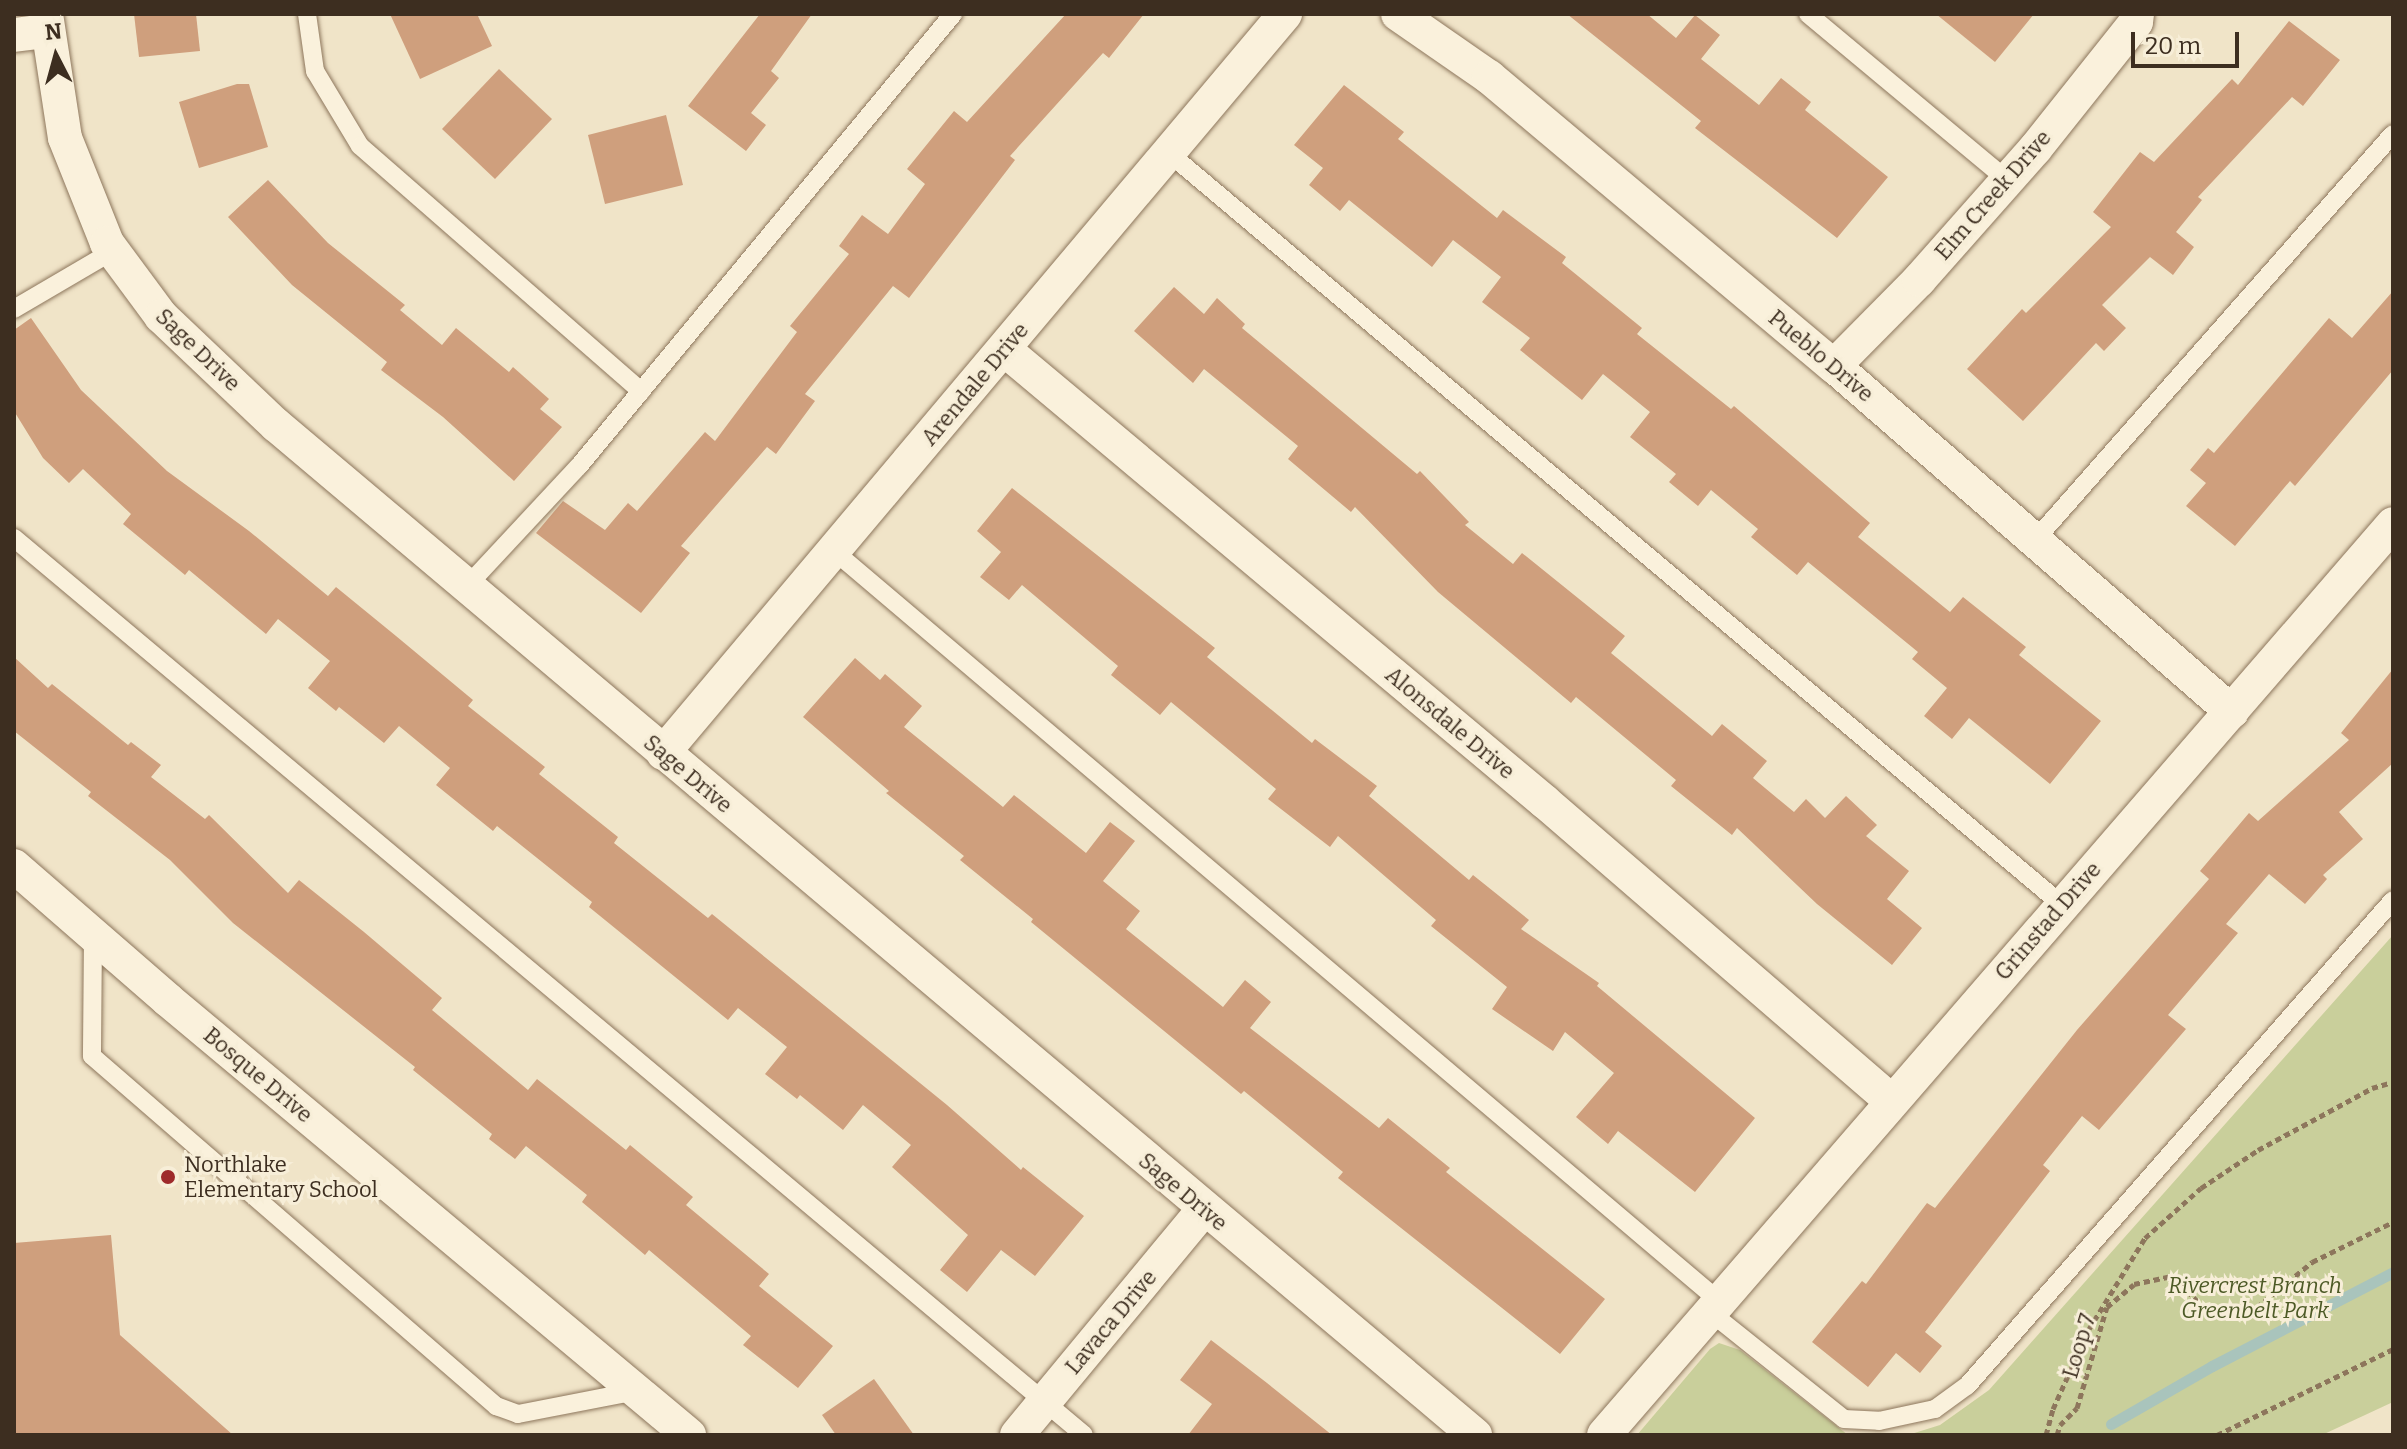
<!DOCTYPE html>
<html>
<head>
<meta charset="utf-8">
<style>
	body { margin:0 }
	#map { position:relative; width:2407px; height:1449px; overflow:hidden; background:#f0e4c8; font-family:Bitter,serif }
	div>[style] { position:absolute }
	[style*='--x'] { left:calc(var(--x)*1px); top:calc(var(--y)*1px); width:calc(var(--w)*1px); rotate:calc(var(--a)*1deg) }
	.green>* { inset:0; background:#c9cf9b }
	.stream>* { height:11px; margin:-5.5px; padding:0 5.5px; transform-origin:5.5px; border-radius:5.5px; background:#a9c4bc }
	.building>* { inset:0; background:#cf9f7d }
	.path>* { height:5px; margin-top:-2.5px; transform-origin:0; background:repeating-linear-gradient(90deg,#8d765c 0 6px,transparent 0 10px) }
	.roads { filter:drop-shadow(0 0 2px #8d765c) drop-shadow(0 0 2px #8d765c) }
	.service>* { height:18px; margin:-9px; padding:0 9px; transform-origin:9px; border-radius:9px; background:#faf1dc }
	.minor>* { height:34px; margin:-17px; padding:0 17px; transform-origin:17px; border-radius:17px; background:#faf1dc }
	.dots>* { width:22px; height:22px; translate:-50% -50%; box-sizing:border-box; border:4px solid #f7eed8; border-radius:50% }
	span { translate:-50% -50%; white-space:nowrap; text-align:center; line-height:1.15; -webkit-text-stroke:6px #f7eed8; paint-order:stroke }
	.street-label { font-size:22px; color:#3d2e20 }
	.poi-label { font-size:22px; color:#3d2e20 }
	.left { translate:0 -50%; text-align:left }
	.park-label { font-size:22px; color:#4d5a26; font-style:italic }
	.frame { position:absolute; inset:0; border:16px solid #3d2e20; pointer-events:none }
	.north { position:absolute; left:16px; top:16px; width:80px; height:80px; -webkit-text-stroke:6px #f7eed8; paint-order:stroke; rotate:354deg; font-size:22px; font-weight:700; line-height:32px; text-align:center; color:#3d2e20 }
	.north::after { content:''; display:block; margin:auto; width:28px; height:36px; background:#3d2e20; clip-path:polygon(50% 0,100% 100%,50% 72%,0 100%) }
	.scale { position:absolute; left:2131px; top:32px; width:108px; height:36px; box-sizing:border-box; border:4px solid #3d2e20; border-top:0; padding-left:10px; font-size:24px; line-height:28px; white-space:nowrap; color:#3d2e20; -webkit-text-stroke:6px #f7eed8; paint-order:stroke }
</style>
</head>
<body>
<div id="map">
	<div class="green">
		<i style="clip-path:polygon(2393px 935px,2393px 1402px,2322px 1435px,1908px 1435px,1940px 1425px,1989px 1390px)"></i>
		<i style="clip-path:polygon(1719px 1343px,1740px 1350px,1848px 1435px,1637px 1435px,1710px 1349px)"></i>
	</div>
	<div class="stream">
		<i style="--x:2111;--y:1424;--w:116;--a:-29.9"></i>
		<i style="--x:2212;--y:1366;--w:204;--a:-27.4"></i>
	</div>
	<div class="building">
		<i style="clip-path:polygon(134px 14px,196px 14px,200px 51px,139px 57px)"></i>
		<i style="clip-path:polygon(390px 14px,477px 14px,492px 46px,420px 79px)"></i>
		<i style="clip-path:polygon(760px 14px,812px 14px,771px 71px,779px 78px,751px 113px,766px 125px,746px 151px,688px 106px)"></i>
		<i style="clip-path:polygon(1066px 14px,1144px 14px,1109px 58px,1103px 53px,1010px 156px,1015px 160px,909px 298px,893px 286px,805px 394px,815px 401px,776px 454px,767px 447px,681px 546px,690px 553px,641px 613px,536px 533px,563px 501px,605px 530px,628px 503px,637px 511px,705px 432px,715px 441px,797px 332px,790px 326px,849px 254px,839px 246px,862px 215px,888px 234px,925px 184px,907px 169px,954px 111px,967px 122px)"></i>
		<i style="clip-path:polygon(1567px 14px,1647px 14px,1676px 38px,1695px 15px,1720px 35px,1701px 59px,1759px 105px,1781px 78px,1811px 102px,1805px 110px,1888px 177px,1837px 238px,1695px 128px,1701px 121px)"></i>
		<i style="clip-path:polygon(1936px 14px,2034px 14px,1995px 62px)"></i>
		<i style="clip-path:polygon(2289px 21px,2340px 60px,2303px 106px,2292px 97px,2198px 197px,2202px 200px,2176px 232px,2194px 247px,2173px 275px,2150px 257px,2102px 305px,2126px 328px,2104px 351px,2096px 343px,2023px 421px,1967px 369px,2022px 309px,2026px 313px,2111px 227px,2093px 212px,2140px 152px,2154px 162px,2232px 79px,2238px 85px)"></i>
		<i style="clip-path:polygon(499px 69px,552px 119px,495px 179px,442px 129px)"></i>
		<i style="clip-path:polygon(237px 84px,249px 84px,268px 147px,199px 168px,179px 102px)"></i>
		<i style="clip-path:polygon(1344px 85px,1404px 132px,1398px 139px,1497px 218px,1503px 210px,1566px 257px,1562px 263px,1642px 328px,1637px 334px,1731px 409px,1734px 406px,1870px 523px,1858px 537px,1950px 612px,1963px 597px,2026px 647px,2019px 655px,2101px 721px,2050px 784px,1969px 718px,1952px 739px,1924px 716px,1947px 688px,1912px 659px,1918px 652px,1808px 562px,1797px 575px,1751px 537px,1758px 529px,1711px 490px,1698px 506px,1669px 482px,1676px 474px,1630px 437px,1650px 412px,1603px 374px,1582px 400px,1520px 350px,1530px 338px,1482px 302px,1501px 277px,1453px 240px,1432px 267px,1349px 200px,1340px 211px,1309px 185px,1323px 168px,1294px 145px)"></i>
		<i style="clip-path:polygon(666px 115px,683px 185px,605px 204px,588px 135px)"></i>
		<i style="clip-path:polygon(268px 180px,328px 243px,405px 305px,400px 310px,442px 345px,456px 328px,509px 372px,513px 367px,549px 399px,540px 409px,562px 427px,514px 481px,443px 417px,381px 370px,387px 362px,292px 285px,228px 217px)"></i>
		<i style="clip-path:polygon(1174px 287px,1204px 314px,1217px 298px,1245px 324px,1242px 328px,1417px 474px,1420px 471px,1469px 522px,1465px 525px,1513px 564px,1522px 553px,1625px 636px,1611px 653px,1712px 736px,1722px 724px,1767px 761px,1753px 778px,1794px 812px,1806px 799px,1825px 818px,1846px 796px,1877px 825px,1866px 836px,1909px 871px,1887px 899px,1922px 928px,1892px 965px,1817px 904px,1737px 828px,1732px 835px,1671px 786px,1676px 780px,1576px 697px,1571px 703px,1438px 592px,1355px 507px,1351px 512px,1288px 459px,1298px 446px,1204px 369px,1193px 383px,1134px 331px)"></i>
		<i style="clip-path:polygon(2393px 291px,2393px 370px,2295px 486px,2290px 481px,2235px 546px,2186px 506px,2206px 483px,2190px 470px,2208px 448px,2214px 453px,2329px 318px,2352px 338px)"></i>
		<i style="clip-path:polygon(31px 318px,81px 390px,167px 471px,249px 531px,328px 596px,336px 587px,396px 636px,473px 700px,468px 706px,545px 767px,539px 774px,618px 837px,614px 843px,708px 918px,712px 914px,947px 1105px,1021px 1170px,1023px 1167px,1084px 1216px,1035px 1276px,1001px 1250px,967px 1292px,940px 1270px,968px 1235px,892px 1167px,911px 1145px,863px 1105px,843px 1130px,800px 1095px,797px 1099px,765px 1074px,787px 1047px,738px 1008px,728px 1020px,589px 907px,592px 902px,497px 826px,493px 831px,436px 785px,450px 768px,399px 726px,384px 743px,339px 707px,336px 711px,308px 688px,330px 661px,278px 619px,266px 634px,189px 570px,185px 575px,123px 524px,131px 514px,83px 469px,69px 483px,43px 458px,14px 411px,14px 330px)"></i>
		<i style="clip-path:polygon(1012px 488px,1215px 648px,1207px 657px,1312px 743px,1315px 739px,1377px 786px,1369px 796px,1469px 880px,1473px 875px,1529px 920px,1521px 929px,1599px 983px,1597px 986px,1755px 1118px,1695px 1192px,1618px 1131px,1608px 1144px,1576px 1117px,1614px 1073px,1565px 1032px,1553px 1051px,1492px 1009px,1507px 987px,1431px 926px,1436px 920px,1338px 836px,1330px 847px,1268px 799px,1276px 789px,1171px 702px,1160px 715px,1111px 675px,1118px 666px,1022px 585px,1009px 600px,980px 577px,1001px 552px,977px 531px)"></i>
		<i style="clip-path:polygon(14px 657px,48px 688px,52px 684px,128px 745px,131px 742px,161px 765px,151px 777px,205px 819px,209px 815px,288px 893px,299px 880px,364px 932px,442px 998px,432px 1010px,528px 1090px,537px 1079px,626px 1150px,630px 1145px,693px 1197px,686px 1205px,769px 1274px,759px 1286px,833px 1346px,798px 1388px,743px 1345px,751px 1336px,649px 1250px,645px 1255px,582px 1202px,587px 1195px,526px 1146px,515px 1159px,489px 1139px,492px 1134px,413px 1070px,415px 1067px,233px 923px,170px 860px,88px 796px,91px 792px,14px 731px)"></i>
		<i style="clip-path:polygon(855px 658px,880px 680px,885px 674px,922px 706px,904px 727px,1003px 807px,1014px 795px,1086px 853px,1110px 822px,1135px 841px,1103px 881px,1140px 911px,1126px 929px,1223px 1007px,1245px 980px,1271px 1002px,1250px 1028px,1379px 1128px,1388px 1118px,1450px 1168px,1446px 1172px,1605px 1299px,1560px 1354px,1338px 1178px,1343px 1172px,1244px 1091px,1241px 1094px,1031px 922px,1033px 919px,960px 860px,964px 856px,886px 793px,889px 791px,803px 717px)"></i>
		<i style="clip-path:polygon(2393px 669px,2393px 763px,2339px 812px,2363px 839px,2323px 875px,2327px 879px,2305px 904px,2269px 874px,2226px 924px,2238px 933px,2168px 1015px,2186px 1029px,2099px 1130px,2082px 1116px,2043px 1165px,2050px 1171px,1925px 1332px,1942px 1346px,1920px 1373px,1896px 1353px,1868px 1387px,1812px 1342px,1862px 1281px,1866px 1284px,1927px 1203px,1935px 1208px,2077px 1030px,2209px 879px,2200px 871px,2249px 813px,2258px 821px,2349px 740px,2341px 733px)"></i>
		<i style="clip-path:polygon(111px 1235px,120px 1335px,233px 1435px,14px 1435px,14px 1243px)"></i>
		<i style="clip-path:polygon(1211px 1340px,1267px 1383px,1332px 1435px,1188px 1435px,1212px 1404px,1180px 1380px)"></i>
		<i style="clip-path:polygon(874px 1379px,914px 1435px,836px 1435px,822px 1415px)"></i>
	</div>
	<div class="path">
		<i style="--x:2046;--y:1435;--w:27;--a:-75"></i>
		<i style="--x:2053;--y:1409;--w:88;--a:-65.8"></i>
		<i style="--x:2089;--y:1329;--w:107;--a:-58.4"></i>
		<i style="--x:2145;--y:1238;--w:75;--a:-41.8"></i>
		<i style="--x:2201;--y:1188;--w:69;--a:-33.7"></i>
		<i style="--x:2258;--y:1150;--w:130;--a:-28.5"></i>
		<i style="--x:2372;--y:1088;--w:22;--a:-16"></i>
		<i style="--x:2057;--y:1435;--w:10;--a:-73"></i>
		<i style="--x:2060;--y:1425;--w:24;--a:-45"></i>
		<i style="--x:2077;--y:1408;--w:105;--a:-73.5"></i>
		<i style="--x:2107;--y:1307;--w:35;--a:-40"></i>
		<i style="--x:2134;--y:1284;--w:40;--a:-12"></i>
		<i style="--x:2173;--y:1276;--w:43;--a:45.9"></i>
		<i style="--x:2203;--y:1307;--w:47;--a:8.7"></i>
		<i style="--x:2249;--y:1314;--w:82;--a:-39.5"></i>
		<i style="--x:2312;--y:1262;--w:90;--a:-26.3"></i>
		<i style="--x:2217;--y:1435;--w:196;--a:-26"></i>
	</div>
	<div class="roads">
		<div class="service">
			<i style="--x:307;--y:14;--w:58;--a:82"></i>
			<i style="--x:315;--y:71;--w:87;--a:59"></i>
			<i style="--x:360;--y:146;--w:373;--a:41.1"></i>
			<i style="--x:1808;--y:14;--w:259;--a:39.8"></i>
			<i style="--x:1170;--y:154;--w:1166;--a:40.09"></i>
			<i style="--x:14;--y:309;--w:115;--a:-30.4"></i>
			<i style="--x:14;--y:538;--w:1396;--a:39.97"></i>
			<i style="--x:2035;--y:540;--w:541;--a:-48.6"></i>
			<i style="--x:834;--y:551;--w:1160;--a:40.28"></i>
			<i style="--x:467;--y:586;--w:164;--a:-47"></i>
			<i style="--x:579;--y:466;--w:587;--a:-50.39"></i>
			<i style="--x:93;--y:935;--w:121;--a:90.5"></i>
			<i style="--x:92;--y:1056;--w:535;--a:40.9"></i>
			<i style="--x:496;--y:1406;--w:23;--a:20"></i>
			<i style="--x:518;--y:1414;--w:120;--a:-11"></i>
			<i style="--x:1710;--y:1312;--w:171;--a:38.6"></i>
			<i style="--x:1844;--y:1419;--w:35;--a:3"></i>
			<i style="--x:1879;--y:1421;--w:57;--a:-12.1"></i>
			<i style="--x:1935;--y:1409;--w:39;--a:-36"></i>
			<i style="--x:1967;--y:1386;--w:646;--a:-48.76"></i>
		</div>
		<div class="minor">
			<i style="--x:46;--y:14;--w:125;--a:81.3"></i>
			<i style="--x:65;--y:138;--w:113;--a:68.2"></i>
			<i style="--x:107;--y:243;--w:91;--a:53.5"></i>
			<i style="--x:161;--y:316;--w:158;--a:43.5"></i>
			<i style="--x:276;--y:425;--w:1568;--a:40.11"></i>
			<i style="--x:1398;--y:14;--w:111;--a:34.7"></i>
			<i style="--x:1489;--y:77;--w:450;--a:40"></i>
			<i style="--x:1834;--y:366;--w:527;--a:41"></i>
			<i style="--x:14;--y:35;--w:33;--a:-7"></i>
			<i style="--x:1005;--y:350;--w:704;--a:39.93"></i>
			<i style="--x:1545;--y:802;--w:457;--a:40.8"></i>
			<i style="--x:1834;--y:366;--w:121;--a:-45.3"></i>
			<i style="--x:1919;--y:280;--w:175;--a:-48.5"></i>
			<i style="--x:2035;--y:149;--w:162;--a:-51.5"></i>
			<i style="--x:2136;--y:22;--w:8;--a:-83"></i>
			<i style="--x:663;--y:753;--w:966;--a:-49.91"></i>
			<i style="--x:14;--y:866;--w:204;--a:41"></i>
			<i style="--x:168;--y:1000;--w:679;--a:39.86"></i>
			<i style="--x:1017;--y:1435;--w:293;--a:-50.4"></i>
			<i style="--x:1604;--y:1435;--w:1205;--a:-49.1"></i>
		</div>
	</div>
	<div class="dots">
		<i style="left:168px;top:1177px;background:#9e2a2b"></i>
	</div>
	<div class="street-label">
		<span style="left:1993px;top:195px;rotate:-49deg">Elm Creek Drive</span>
		<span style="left:198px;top:350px;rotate:44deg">Sage Drive</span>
		<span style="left:1821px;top:356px;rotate:40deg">Pueblo Drive</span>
		<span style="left:975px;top:384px;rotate:-50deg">Arendale Drive</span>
		<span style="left:1450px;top:723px;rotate:40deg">Alonsdale Drive</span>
		<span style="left:688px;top:774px;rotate:40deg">Sage Drive</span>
		<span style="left:2048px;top:921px;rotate:-49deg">Grinstad Drive</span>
		<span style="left:258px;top:1075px;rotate:40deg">Bosque Drive</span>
		<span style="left:1183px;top:1192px;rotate:40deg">Sage Drive</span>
		<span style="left:1111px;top:1322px;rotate:-50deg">Lavaca Drive</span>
		<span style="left:2079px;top:1346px;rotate:-73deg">Loop 7</span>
	</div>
	<div class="poi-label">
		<span class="left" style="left:184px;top:1177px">Northlake<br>Elementary School</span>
	</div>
	<div class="park-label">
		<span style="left:2255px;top:1298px">Rivercrest Branch<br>Greenbelt Park</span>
	</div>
	<div class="frame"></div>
	<div class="north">N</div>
	<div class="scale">20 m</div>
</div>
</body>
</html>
